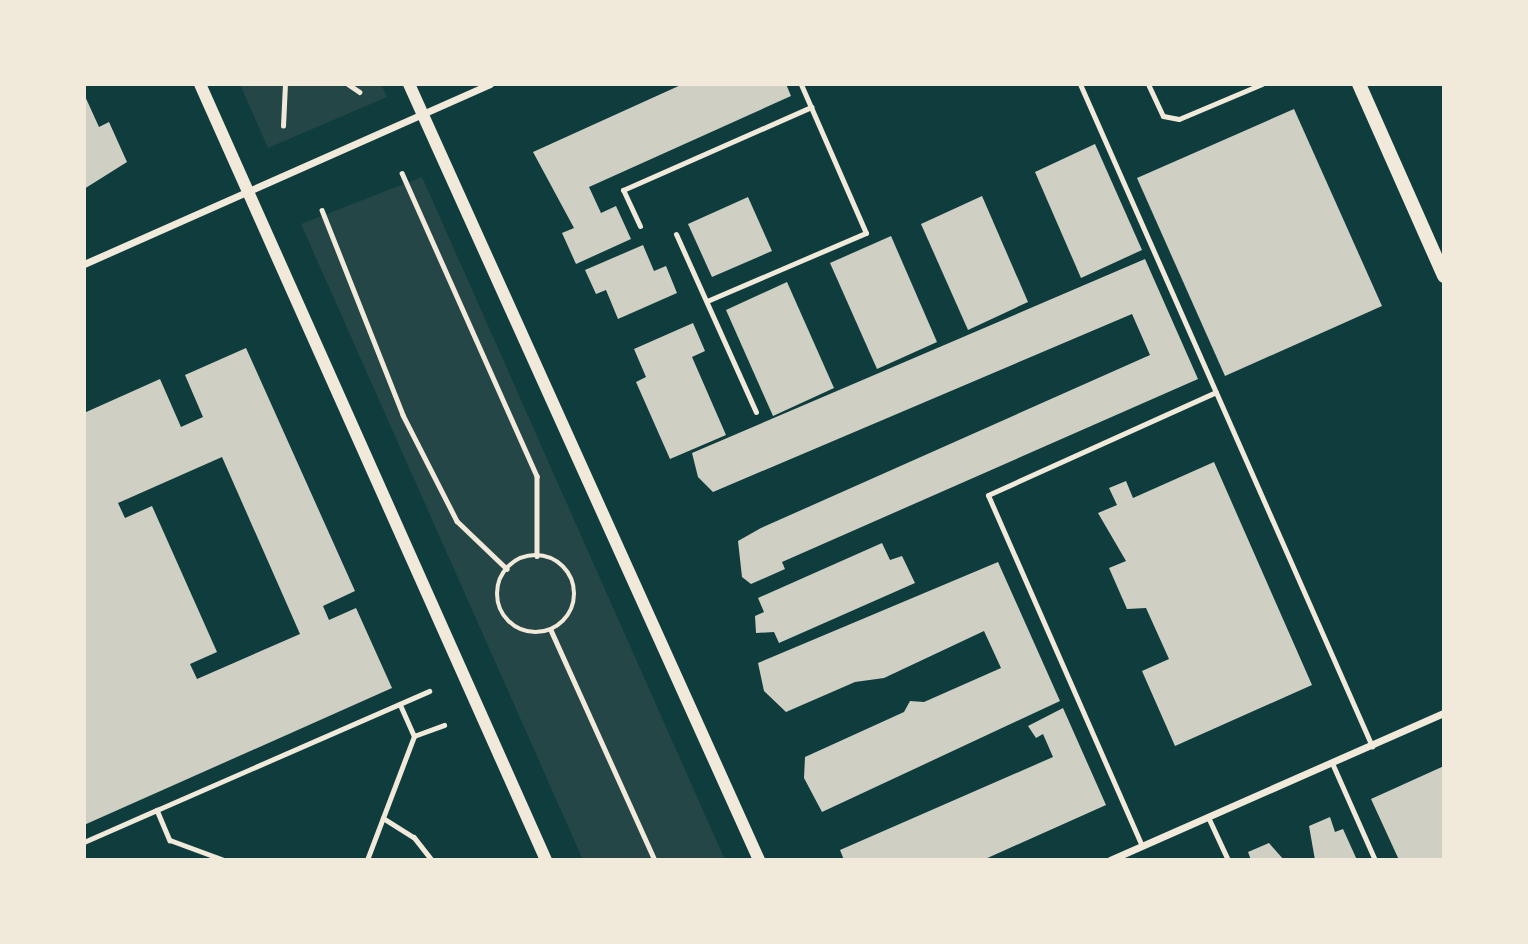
<!DOCTYPE html>
<html>
<head>
<meta charset="utf-8">
<style>
	body { margin:0 }
	#map { position:relative; width:1528px; height:944px; overflow:hidden; background:#0f3d3e; font-family:"Source Sans 3",sans-serif }
	div>[style] { position:absolute }
	[style*='--x'] { left:calc(var(--x)*1px); top:calc(var(--y)*1px); width:calc(var(--w)*1px); rotate:calc(var(--a)*1deg) }
	.green>* { inset:0; background:#244646 }
	.building>* { inset:0; background:#cfcfc3 }
	.path>* { height:4.5px; margin:-2.25px; padding:0 2.25px; transform-origin:2.25px; border-radius:2.25px; background:#f1e9da }
	.path>.ring { margin:-2.25px; padding:0; box-sizing:content-box; background:none; border:4.5px solid #f1e9da; border-radius:50% }
	.service>* { height:5px; margin:-2.5px; padding:0 2.5px; transform-origin:2.5px; border-radius:2.5px; background:#f1e9da }
	.minor>* { height:7px; margin:-3.5px; padding:0 3.5px; transform-origin:3.5px; border-radius:3.5px; background:#f1e9da }
	.tertiary>* { height:12px; margin:-6px; padding:0 6px; transform-origin:6px; border-radius:6px; background:#f1e9da }
	.secondary>* { height:14px; margin:-7px; padding:0 7px; transform-origin:7px; border-radius:7px; background:#f1e9da }
	span { translate:-50% -50%; white-space:nowrap; text-align:center; line-height:1.15; -webkit-text-stroke:7px #f1e9da; paint-order:stroke }
	.frame { position:absolute; inset:0; border:86px solid #f1e9da; pointer-events:none }
</style>
</head>
<body>
<div id="map">
	<div class="green">
		<i style="clip-path:polygon(240px 84px,381px 84px,387px 97px,268px 148px)"></i>
		<i style="clip-path:polygon(422px 177px,725px 860px,583px 860px,301px 224px)"></i>
	</div>
	<div class="building">
		<i style="clip-path:polygon(683px 84px,786px 84px,791px 96px,589px 187px,601px 213px,616px 206px,631px 239px,576px 264px,562px 233px,574px 228px,533px 152px)"></i>
		<i style="clip-path:polygon(84px 94px,99px 127px,109px 122px,127px 162px,84px 189px)"></i>
		<i style="clip-path:polygon(1294px 109px,1382px 306px,1225px 376px,1137px 178px)"></i>
		<i style="clip-path:polygon(1095px 144px,1142px 250px,1081px 278px,1035px 172px)"></i>
		<i style="clip-path:polygon(982px 196px,1028px 302px,968px 330px,921px 224px)"></i>
		<i style="clip-path:polygon(748px 197px,772px 251px,712px 277px,688px 224px)"></i>
		<i style="clip-path:polygon(891px 236px,937px 342px,877px 369px,830px 263px)"></i>
		<i style="clip-path:polygon(643px 245px,654px 271px,666px 266px,677px 293px,618px 319px,606px 290px,596px 294px,585px 270px)"></i>
		<i style="clip-path:polygon(1145px 259px,1198px 379px,782px 562px,785px 569px,751px 584px,742px 577px,738px 541px,761px 528px,1150px 355px,1132px 314px,713px 492px,698px 477px,692px 453px)"></i>
		<i style="clip-path:polygon(787px 282px,834px 388px,773px 416px,726px 310px)"></i>
		<i style="clip-path:polygon(693px 323px,705px 351px,692px 357px,726px 435px,670px 459px,636px 382px,646px 377px,634px 349px)"></i>
		<i style="clip-path:polygon(evenodd,246px 348px,355px 591px,323px 606px,329px 620px,356px 608px,392px 688px,84px 825px,84px 413px,160px 379px,181px 427px,203px 417px,185px 375px,246px 348px,222px 457px,300px 634px,197px 679px,190px 664px,217px 652px,152px 506px,125px 518px,118px 503px,222px 457px)"></i>
		<i style="clip-path:polygon(1214px 462px,1312px 685px,1175px 746px,1142px 671px,1169px 659px,1146px 608px,1127px 609px,1109px 568px,1126px 561px,1098px 513px,1117px 505px,1109px 488px,1126px 481px,1133px 498px)"></i>
		<i style="clip-path:polygon(882px 543px,890px 560px,902px 556px,915px 583px,779px 643px,774px 632px,756px 633px,755px 616px,764px 612px,758px 598px)"></i>
		<i style="clip-path:polygon(998px 562px,1060px 701px,822px 812px,804px 778px,805px 757px,904px 712px,910px 701px,924px 702px,1001px 668px,984px 631px,884px 678px,855px 682px,786px 712px,764px 691px,758px 663px)"></i>
		<i style="clip-path:polygon(1063px 708px,1106px 805px,983px 860px,844px 860px,840px 850px,1053px 757px,1043px 734px,1036px 738px,1028px 726px)"></i>
		<i style="clip-path:polygon(1444px 766px,1444px 860px,1399px 860px,1371px 799px)"></i>
		<i style="clip-path:polygon(1330px 817px,1335px 832px,1343px 829px,1357px 860px,1315px 860px,1309px 826px)"></i>
		<i style="clip-path:polygon(1269px 843px,1284px 860px,1251px 860px,1248px 852px)"></i>
	</div>
	<div class="path">
		<i style="--x:348;--y:84;--w:14;--a:34"></i>
		<i style="--x:283;--y:126;--w:42;--a:-87.3"></i>
		<i style="--x:402;--y:173;--w:332;--a:66"></i>
		<i style="--x:537;--y:476;--w:80;--a:90"></i>
		<i style="--x:322;--y:210;--w:220;--a:68.4"></i>
		<i style="--x:403;--y:415;--w:119;--a:63"></i>
		<i style="--x:457;--y:521;--w:69;--a:43.8"></i>
		<i class="ring" style="left:497px;top:555px;width:73.5px;height:73.5px"></i>
		<i style="--x:551;--y:630;--w:252;--a:65.7"></i>
		<i style="--x:400;--y:704;--w:35;--a:66"></i>
		<i style="--x:157;--y:810;--w:297;--a:-23.6"></i>
		<i style="--x:383;--y:818;--w:36;--a:32"></i>
		<i style="--x:414;--y:837;--w:29;--a:52"></i>
		<i style="--x:84;--y:842;--w:80;--a:-23.7"></i>
		<i style="--x:157;--y:810;--w:33;--a:67"></i>
		<i style="--x:170;--y:840;--w:58;--a:20.3"></i>
		<i style="--x:367;--y:860;--w:133;--a:-69.2"></i>
		<i style="--x:414;--y:736;--w:32;--a:-20"></i>
	</div>
	<div class="service">
		<i style="--x:1080;--y:84;--w:724;--a:66.2"></i>
		<i style="--x:1148;--y:84;--w:35;--a:65"></i>
		<i style="--x:1163;--y:116;--w:16;--a:11"></i>
		<i style="--x:1179;--y:119;--w:90;--a:-22.9"></i>
		<i style="--x:640;--y:226;--w:40;--a:-115"></i>
		<i style="--x:623;--y:190;--w:206;--a:-23.8"></i>
		<i style="--x:676;--y:234;--w:195;--a:65.8"></i>
		<i style="--x:707;--y:301;--w:173;--a:-23.2"></i>
		<i style="--x:866;--y:233;--w:163;--a:-113.6"></i>
		<i style="--x:1332;--y:763;--w:106;--a:66.1"></i>
		<i style="--x:1208;--y:817;--w:47;--a:65.1"></i>
		<i style="--x:1142;--y:846;--w:383;--a:-113.7"></i>
		<i style="--x:988;--y:495;--w:250;--a:-24.3"></i>
	</div>
	<div class="minor">
		<i style="--x:84;--y:264;--w:444;--a:-23.9"></i>
		<i style="--x:1110;--y:860;--w:365;--a:-23.8"></i>
	</div>
	<div class="tertiary">
		<i style="--x:200;--y:84;--w:850;--a:65.97"></i>
		<i style="--x:409;--y:84;--w:851;--a:65.72"></i>
	</div>
	<div class="secondary">
		<i style="--x:1359;--y:84;--w:210;--a:66.1"></i>
	</div>
	<div class="frame"></div>
</div>
</body>
</html>
